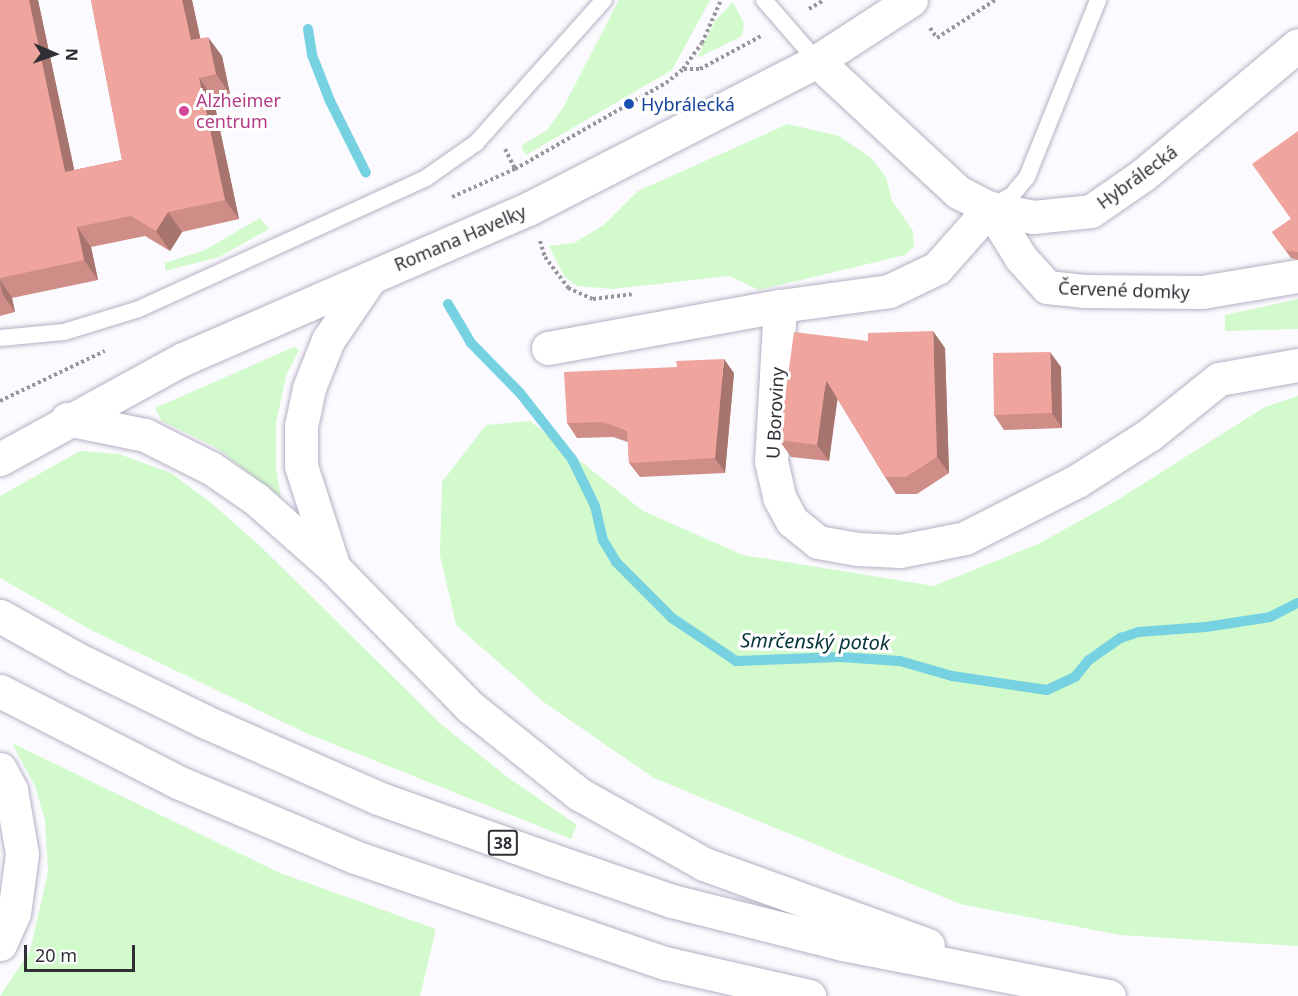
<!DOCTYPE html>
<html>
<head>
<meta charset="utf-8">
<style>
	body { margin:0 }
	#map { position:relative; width:1298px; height:996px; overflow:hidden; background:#fbfafe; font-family:"Noto Sans",sans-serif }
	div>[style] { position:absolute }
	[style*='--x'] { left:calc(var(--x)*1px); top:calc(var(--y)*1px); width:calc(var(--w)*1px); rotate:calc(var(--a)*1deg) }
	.green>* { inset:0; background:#d3facd }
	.stream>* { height:10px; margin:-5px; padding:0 5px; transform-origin:5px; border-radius:5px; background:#76d1e1 }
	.path>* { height:4px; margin-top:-2px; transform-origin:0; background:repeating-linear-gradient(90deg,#97969b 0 3px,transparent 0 6px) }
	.roads { filter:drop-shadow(0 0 2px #b5b0c4) drop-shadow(0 0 2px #b5b0c4) }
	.service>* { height:16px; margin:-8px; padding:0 8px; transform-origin:8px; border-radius:8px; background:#fff }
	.minor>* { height:33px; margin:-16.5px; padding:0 16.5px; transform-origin:16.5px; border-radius:16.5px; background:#fff }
	.tertiary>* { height:33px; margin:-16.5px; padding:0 16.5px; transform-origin:16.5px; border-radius:16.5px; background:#fff }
	.trunk>* { height:33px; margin:-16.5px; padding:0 16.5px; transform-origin:16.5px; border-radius:16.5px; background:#fff }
	.wall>* { inset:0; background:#ce8e87 }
	.shaded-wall>* { inset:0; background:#a7746e }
	.building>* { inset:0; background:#efa59d }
	.dots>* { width:16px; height:16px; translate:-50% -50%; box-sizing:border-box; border:3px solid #fff; border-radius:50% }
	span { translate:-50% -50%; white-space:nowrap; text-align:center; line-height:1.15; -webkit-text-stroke:6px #fff; paint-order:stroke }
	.shield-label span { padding:2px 4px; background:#fff; border:2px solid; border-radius:4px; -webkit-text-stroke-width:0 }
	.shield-label { font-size:16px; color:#312f36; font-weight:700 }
	.hotel-label { font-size:18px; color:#b23c85 }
	.left { translate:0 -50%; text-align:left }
	.transit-label { font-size:18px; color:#164399 }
	.street-label { font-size:18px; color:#312f36 }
	.water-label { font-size:20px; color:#07353c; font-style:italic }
	.north { position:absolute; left:24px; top:24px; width:60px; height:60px; -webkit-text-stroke:4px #fff; paint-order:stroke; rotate:92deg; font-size:16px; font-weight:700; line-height:24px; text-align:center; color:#312f36 }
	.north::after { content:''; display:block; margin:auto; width:21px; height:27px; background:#312f36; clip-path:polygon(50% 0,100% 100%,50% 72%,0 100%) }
	.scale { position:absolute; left:24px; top:945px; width:111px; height:27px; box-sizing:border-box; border:3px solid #312f36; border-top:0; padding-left:8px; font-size:18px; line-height:21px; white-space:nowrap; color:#312f36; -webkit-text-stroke:4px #fff; paint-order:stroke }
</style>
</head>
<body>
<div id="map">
	<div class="green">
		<i style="clip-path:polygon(619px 0,710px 0,672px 70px,526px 155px,521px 146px,547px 130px,563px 108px)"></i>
		<i style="clip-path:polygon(733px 2px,744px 23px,742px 36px,697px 58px,715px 21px)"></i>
		<i style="clip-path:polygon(788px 124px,839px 136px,870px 157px,886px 177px,892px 201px,913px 231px,914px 246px,905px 255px,759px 290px,729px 276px,613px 289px,577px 286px,564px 276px,549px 246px,574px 243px,605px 224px,638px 191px)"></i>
		<i style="clip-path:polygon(260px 218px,269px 229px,219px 257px,165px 271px,165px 263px,205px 250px)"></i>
		<i style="clip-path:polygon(1298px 299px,1298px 329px,1225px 331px,1225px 315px)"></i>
		<i style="clip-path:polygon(294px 347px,299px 350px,286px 376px,276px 423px,276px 468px,281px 498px,217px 448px,162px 421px,155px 408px)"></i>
		<i style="clip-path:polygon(1298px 396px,1298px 946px,1120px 935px,960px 904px,654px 778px,545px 703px,456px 625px,440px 555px,442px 482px,486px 425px,530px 421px,643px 511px,743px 555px,934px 586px,1038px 544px,1114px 502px,1265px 407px)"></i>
		<i style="clip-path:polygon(80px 451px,119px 454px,171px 473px,210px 502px,259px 545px,442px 725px,506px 776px,577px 825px,571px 839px,308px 734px,93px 631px,0 578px,0 496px)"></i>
		<i style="clip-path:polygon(12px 743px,280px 873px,436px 929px,420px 996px,0 996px,30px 951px,48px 872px,45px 820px,35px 786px)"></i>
	</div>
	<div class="stream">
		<i style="--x:308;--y:29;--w:26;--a:81"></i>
		<i style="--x:312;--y:55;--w:49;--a:68.6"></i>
		<i style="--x:330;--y:101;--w:80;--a:63.4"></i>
		<i style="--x:448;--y:304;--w:45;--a:59.5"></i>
		<i style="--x:471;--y:343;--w:70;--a:45.6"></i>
		<i style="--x:520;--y:393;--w:84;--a:51.8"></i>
		<i style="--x:572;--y:459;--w:52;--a:63.9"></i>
		<i style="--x:595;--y:506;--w:35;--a:77"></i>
		<i style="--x:603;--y:540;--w:26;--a:59"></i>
		<i style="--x:616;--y:562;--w:79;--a:45"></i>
		<i style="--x:672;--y:618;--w:77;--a:33.9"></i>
		<i style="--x:736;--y:661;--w:104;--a:-2.2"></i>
		<i style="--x:840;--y:657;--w:60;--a:3.8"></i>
		<i style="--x:900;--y:661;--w:54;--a:16.1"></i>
		<i style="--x:952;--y:676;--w:96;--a:8.4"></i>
		<i style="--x:1047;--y:690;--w:31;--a:-25"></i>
		<i style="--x:1075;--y:677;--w:22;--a:-51"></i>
		<i style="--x:1089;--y:660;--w:39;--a:-35"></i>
		<i style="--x:1121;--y:638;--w:18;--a:-19"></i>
		<i style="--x:1138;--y:632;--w:68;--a:-4.2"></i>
		<i style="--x:1206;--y:627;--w:65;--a:-8.9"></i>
		<i style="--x:1270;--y:617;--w:31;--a:-27"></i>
	</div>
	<div class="path">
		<i style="--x:809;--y:9;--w:17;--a:-31"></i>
		<i style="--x:930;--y:28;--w:12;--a:55"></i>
		<i style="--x:937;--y:38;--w:69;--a:-33.2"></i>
		<i style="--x:684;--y:69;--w:16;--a:0"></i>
		<i style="--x:700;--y:69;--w:69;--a:-28.4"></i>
		<i style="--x:505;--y:149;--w:22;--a:63"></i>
		<i style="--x:452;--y:197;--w:69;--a:-24"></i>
		<i style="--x:515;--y:169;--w:174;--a:-29.7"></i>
		<i style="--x:666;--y:83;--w:22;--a:-39"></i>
		<i style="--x:683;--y:69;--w:32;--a:-54"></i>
		<i style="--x:702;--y:43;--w:47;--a:-66.2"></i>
		<i style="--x:540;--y:241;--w:17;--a:73"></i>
		<i style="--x:545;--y:257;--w:39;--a:53"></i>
		<i style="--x:568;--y:288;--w:27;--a:24"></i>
		<i style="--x:593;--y:299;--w:39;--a:-7"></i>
		<i style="--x:0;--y:401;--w:116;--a:-25.5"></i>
	</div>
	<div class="roads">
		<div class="service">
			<i style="--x:764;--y:0;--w:81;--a:49"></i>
			<i style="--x:993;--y:206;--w:22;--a:-30"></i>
			<i style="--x:1012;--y:195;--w:23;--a:-50"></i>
			<i style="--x:1027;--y:177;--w:191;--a:-68.1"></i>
			<i style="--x:0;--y:338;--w:64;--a:-5.4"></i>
			<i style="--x:64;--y:332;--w:78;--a:-17"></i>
			<i style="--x:139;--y:309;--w:315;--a:-24.5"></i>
			<i style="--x:426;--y:178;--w:61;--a:-35"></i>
			<i style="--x:476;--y:143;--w:192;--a:-48.2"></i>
		</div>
		<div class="minor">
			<i style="--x:780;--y:306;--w:155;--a:93.3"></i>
			<i style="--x:771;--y:461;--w:37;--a:77"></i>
			<i style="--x:779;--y:497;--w:27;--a:62"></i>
			<i style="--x:792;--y:521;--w:33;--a:39"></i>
			<i style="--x:818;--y:542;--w:40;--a:10"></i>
			<i style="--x:857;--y:549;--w:43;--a:2.7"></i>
			<i style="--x:900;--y:551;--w:66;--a:-11.3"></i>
			<i style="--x:965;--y:538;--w:126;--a:-27"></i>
			<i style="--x:1077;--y:481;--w:85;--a:-32.6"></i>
			<i style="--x:1149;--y:435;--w:90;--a:-38.7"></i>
			<i style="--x:1219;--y:379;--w:80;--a:-10"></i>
			<i style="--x:548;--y:348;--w:236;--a:-10.3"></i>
			<i style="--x:780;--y:306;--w:110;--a:-7.8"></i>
			<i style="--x:889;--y:291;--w:53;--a:-25.6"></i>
			<i style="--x:937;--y:268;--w:80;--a:-48.5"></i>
			<i style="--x:990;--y:208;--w:59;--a:58.2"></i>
			<i style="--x:1021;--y:258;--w:39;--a:48"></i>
			<i style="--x:1047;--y:287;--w:37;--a:6"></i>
			<i style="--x:1084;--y:291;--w:118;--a:0.5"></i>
			<i style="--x:1202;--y:292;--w:97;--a:-9.5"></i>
		</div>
		<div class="tertiary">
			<i style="--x:817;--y:61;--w:192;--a:42.9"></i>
			<i style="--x:958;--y:192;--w:36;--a:27"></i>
			<i style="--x:990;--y:208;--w:44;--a:11.8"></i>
			<i style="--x:1033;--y:217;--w:58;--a:-5.9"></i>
			<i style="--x:1091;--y:211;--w:63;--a:-34.7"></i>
			<i style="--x:1143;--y:175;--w:202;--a:-40"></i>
			<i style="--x:0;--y:459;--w:209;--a:-28.7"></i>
			<i style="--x:183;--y:359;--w:378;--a:-23.5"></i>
			<i style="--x:530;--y:208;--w:322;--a:-27.1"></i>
			<i style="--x:817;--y:61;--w:112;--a:-33"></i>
		</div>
		<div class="trunk">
			<i style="--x:67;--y:419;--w:80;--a:11.6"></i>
			<i style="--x:145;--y:435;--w:74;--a:26.6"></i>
			<i style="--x:211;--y:468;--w:55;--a:34.6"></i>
			<i style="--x:256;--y:499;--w:106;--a:41.5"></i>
			<i style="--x:335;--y:569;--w:193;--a:45.6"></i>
			<i style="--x:470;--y:707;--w:139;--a:38.6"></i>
			<i style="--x:579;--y:794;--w:143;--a:29.2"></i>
			<i style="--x:704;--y:864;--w:238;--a:19.9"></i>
			<i style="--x:333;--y:565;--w:104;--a:-107.9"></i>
			<i style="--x:301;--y:466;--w:40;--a:-90"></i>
			<i style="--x:301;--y:426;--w:39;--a:-78"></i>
			<i style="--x:309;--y:388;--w:52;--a:-68.4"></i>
			<i style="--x:328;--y:340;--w:76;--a:-55.7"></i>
			<i style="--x:0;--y:616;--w:88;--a:29.2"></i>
			<i style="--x:77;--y:659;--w:144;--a:26"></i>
			<i style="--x:206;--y:722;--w:188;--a:23.8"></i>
			<i style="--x:378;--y:798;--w:182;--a:19.6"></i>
			<i style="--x:549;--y:859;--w:130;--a:18.9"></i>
			<i style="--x:672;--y:901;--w:176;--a:14.1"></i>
			<i style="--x:843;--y:944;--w:271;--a:11.1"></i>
			<i style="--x:0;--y:691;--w:202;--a:27.1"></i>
			<i style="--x:180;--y:783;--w:190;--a:22.9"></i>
			<i style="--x:355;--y:857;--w:328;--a:18.9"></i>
			<i style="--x:665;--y:963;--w:148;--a:12.9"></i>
			<i style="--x:0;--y:769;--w:24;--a:62"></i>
			<i style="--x:11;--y:790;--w:65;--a:80.2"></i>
			<i style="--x:22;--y:854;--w:60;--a:97.7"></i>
			<i style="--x:14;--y:913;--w:34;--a:114"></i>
		</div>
	</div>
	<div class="wall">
		<i style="clip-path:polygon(0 0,38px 0,74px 170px,122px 160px,91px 0,192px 0,200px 38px,222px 56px,230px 94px,213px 97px,239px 219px,182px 232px,170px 251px,145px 236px,91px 247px,98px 280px,12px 298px,15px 312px,0 316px)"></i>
		<i style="clip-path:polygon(1298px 131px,1298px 260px,1291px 258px,1272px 232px,1291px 219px)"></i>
		<i style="clip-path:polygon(868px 341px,945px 348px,949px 473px,917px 494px,896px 494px,885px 477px,837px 398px,829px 461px,791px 457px,779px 440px)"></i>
		<i style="clip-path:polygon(1061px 367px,1062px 428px,1004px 430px,994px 415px)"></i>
		<i style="clip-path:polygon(734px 373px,725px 473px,640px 477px,629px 463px,628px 442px,613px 437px,577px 438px,567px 423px)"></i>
	</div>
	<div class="shaded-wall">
		<i style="clip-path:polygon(29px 0,38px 0,79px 192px,65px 172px)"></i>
		<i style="clip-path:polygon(182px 0,192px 0,205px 60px,191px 40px)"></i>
		<i style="clip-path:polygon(208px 37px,222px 56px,230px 94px,216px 74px)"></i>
		<i style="clip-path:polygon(199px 78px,213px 97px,239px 219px,225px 200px)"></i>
		<i style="clip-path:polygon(168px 212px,182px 232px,170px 251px,156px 231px)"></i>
		<i style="clip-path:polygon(77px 227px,91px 247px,98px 280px,84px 260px)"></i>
		<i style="clip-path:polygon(0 280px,12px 298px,15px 312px,2px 293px)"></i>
		<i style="clip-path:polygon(933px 331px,945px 348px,949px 473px,937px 457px)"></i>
		<i style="clip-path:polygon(1050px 352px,1061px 367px,1062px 428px,1052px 413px)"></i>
		<i style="clip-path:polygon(724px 359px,734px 373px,725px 473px,715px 458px)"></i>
		<i style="clip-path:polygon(826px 380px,838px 396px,829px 461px,817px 445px)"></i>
	</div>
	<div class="building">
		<i style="clip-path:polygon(0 0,29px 0,65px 172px,122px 160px,91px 0,182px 0,191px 40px,208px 37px,216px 74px,199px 78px,225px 200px,168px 212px,156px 231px,131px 216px,77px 227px,84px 260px,0 278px)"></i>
		<i style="clip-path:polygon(1298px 131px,1298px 252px,1285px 250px,1272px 232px,1291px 219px,1252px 164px)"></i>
		<i style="clip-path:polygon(933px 331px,937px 457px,906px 477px,885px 477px,826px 380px,817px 445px,779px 440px,794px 332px,868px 341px,868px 333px)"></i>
		<i style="clip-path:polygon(1050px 352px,1052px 413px,994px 415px,993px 353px)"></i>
		<i style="clip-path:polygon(724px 359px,715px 458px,629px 463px,627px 431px,603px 422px,567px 423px,564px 372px,677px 367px,676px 361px)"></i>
	</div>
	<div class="dots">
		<i style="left:629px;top:104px;background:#1a4fb4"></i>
		<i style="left:184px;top:111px;background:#d1479c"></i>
	</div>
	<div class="shield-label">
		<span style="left:503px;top:843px">38</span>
	</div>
	<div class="hotel-label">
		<span class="left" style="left:196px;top:111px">Alzheimer<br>centrum</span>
	</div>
	<div class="transit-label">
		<span class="left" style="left:641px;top:104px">Hybrálecká</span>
	</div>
	<div class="street-label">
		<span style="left:1137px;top:177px;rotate:-36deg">Hybrálecká</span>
		<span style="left:460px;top:238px;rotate:-23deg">Romana Havelky</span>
		<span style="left:1124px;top:290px;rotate:2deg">Červené domky</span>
		<span style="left:775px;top:413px;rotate:-87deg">U Boroviny</span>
	</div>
	<div class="water-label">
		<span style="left:815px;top:641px;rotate:1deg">Smrčenský potok</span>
	</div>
	<div class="north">N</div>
	<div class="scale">20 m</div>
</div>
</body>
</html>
